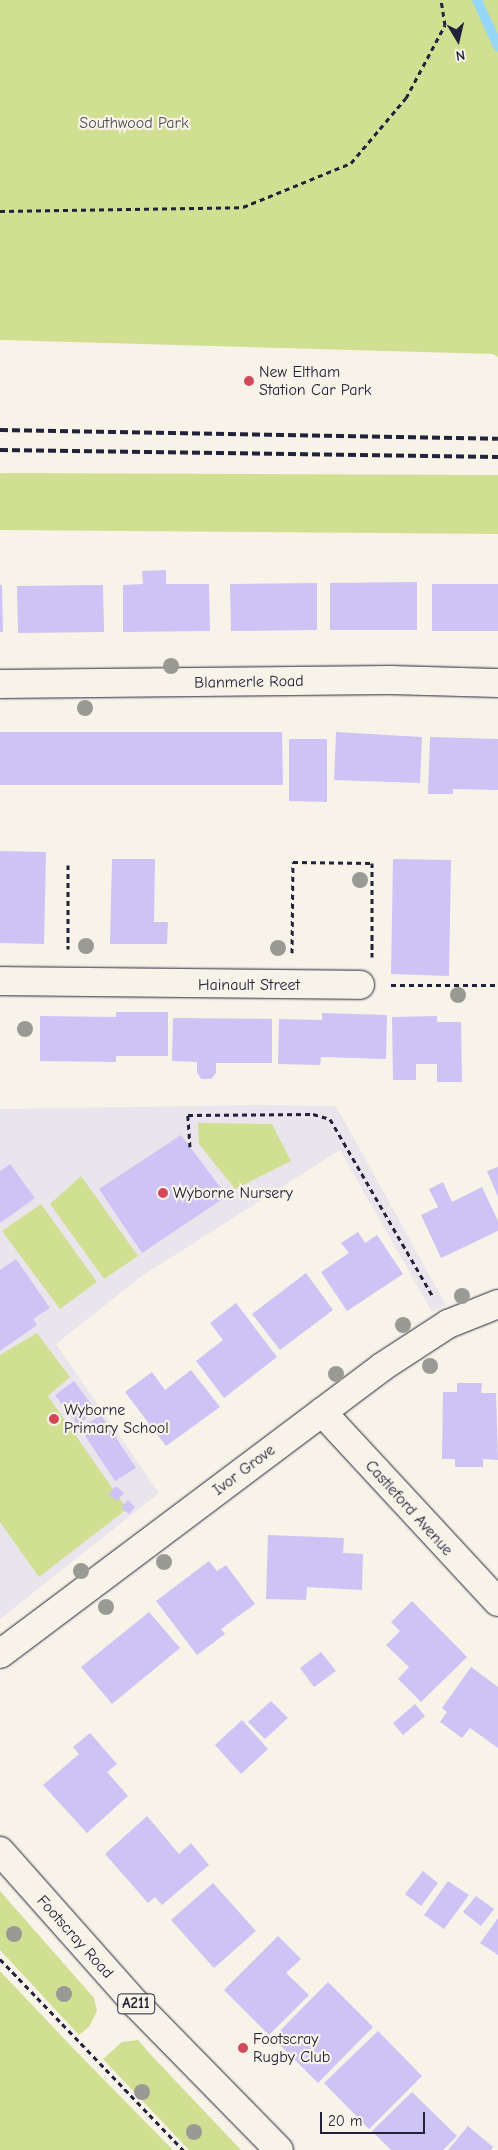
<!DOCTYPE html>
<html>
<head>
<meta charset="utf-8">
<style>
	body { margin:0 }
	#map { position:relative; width:498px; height:2150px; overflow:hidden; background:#f7f3e8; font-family:"Comic Neue",sans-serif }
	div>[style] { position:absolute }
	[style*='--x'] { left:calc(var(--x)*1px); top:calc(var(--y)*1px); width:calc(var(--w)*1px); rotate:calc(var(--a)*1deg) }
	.built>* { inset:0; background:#eae5ec }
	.green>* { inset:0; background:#d1df92 }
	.stream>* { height:10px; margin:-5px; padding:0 5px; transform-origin:5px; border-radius:5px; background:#96d7f7 }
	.building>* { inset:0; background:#cdc3f5 }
	.path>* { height:3px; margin-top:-1.5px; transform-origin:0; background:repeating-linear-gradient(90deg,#22223b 0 5px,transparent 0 9px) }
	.roads { filter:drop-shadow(0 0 1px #22223b) drop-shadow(0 0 1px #22223b) }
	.minor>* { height:28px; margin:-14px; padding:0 14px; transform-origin:14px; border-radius:14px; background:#f7f3e8 }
	.primary>* { height:28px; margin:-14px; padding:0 14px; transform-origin:14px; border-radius:14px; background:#f7f3e8 }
	.rail>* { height:4px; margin-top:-2px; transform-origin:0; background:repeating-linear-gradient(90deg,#22223b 0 8px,transparent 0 12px) }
	.trees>* { width:16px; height:16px; margin:-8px; border-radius:50%; background:#9a9a95 }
	.dots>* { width:14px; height:14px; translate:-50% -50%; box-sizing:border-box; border:2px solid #f7f3e8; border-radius:50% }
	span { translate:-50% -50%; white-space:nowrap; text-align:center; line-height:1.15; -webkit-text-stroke:4.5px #f7f3e8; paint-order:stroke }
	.shield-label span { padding:1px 4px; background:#f7f3e8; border:1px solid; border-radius:4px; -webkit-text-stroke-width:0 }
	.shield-label { font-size:15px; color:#22223b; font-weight:700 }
	.park-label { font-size:16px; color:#4e5151 }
	.poi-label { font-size:16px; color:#22223b }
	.left { translate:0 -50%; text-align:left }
	.street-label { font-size:16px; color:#22223b }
	.north { position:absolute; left:433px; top:15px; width:50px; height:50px; -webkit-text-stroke:4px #f7f3e8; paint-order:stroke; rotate:171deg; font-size:14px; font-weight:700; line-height:20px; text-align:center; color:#22223b }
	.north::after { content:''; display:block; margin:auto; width:18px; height:22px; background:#22223b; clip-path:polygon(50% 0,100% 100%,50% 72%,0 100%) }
	.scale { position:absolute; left:320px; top:2112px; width:105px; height:22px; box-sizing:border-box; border:2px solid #22223b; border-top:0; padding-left:6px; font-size:15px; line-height:18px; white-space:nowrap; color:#22223b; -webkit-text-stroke:4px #f7f3e8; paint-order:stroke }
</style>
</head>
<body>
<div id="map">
	<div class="built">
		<i style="clip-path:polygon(260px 1105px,336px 1106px,446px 1305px,432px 1312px,340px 1150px,142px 1276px,56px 1344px,159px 1493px,0 1619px,0 1109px)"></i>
	</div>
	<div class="green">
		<i style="clip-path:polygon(0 0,498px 0,498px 357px,493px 354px,0 340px)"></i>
		<i style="clip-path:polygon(0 473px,498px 475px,498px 534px,0 530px)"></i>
		<i style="clip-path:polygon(198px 1123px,272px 1124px,291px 1161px,235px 1189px,199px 1144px)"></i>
		<i style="clip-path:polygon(81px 1176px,138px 1256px,104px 1279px,50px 1204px)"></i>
		<i style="clip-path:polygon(41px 1204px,97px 1282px,60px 1309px,2px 1231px)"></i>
		<i style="clip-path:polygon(37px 1333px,70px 1377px,48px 1396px,127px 1509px,39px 1577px,0 1522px,0 1355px)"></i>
		<i style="clip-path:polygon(0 1891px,94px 1998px,97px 2011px,89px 2027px,79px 2035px,0 1950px)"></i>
		<i style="clip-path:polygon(0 1971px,71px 2046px,173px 2150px,0 2150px)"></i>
		<i style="clip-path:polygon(138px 2040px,151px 2055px,241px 2150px,189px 2150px,103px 2059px,122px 2042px)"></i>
	</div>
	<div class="stream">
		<i style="--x:477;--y:0;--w:51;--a:65.5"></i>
	</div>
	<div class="building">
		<i style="clip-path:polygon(166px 570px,166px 584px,209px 584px,210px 631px,123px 632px,123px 585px,143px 584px,142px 571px)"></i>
		<i style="clip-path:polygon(417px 582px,417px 630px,330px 630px,330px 583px)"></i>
		<i style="clip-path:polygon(317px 583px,317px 630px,231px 631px,230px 584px)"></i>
		<i style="clip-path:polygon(432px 584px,498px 584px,498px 631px,432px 631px)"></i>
		<i style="clip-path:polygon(0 585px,2px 585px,3px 632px,0 632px)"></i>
		<i style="clip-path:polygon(103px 585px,104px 632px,18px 633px,17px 586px)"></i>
		<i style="clip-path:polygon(0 732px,282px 732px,283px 785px,0 785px)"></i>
		<i style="clip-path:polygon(336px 732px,422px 737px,420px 783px,334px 780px)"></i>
		<i style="clip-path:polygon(430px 737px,498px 739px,498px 790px,453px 789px,453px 794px,428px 794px)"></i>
		<i style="clip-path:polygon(289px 739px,327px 739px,327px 802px,289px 801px)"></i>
		<i style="clip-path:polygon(0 851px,46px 852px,44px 944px,0 943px)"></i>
		<i style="clip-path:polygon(112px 859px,155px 859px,154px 922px,168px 922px,167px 944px,110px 944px)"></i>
		<i style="clip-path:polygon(393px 859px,451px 860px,449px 976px,391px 974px)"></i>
		<i style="clip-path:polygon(116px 1012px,168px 1012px,168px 1056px,116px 1056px,116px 1062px,40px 1061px,40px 1016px,116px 1017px)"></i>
		<i style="clip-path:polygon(322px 1013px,387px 1015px,386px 1059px,321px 1057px,320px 1065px,278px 1064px,279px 1019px,322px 1020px)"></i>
		<i style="clip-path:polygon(437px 1016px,437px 1022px,461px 1022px,462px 1082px,437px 1082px,437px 1064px,416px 1064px,416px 1080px,393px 1080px,392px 1017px)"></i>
		<i style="clip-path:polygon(173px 1018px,272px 1019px,272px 1063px,216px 1063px,216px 1073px,211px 1079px,201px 1079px,197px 1072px,197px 1062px,172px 1061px)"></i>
		<i style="clip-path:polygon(181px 1135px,227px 1196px,142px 1253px,99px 1189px)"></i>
		<i style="clip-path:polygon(10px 1164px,35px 1198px,0 1223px,0 1171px)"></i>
		<i style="clip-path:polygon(498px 1167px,498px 1197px,487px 1171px)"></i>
		<i style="clip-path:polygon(443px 1182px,452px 1202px,482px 1187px,498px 1221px,498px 1231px,441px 1258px,421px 1215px,438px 1207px,429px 1189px)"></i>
		<i style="clip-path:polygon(358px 1232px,365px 1243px,377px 1235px,403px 1274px,347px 1311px,321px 1272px,349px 1253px,341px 1243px)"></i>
		<i style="clip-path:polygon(16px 1259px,50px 1308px,33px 1319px,37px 1325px,0 1351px,0 1270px)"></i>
		<i style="clip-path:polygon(306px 1273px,333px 1310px,280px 1350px,252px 1314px)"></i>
		<i style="clip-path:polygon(236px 1303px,277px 1357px,224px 1398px,196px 1361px,223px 1340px,210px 1323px)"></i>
		<i style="clip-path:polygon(191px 1370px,220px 1407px,166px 1446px,125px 1392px,152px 1372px,165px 1390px)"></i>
		<i style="clip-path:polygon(74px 1381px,96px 1411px,77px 1425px,55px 1395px)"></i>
		<i style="clip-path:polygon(457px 1383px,482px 1383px,481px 1393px,496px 1393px,498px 1460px,483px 1459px,483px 1467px,455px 1467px,455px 1459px,442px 1459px,443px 1392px,457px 1392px)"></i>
		<i style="clip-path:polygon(101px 1415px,136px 1468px,115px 1481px,80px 1428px)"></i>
		<i style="clip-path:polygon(116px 1486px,124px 1493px,117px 1501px,108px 1494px)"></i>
		<i style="clip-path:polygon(128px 1500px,135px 1507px,129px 1514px,121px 1507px)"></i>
		<i style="clip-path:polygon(268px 1535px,344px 1538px,343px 1553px,363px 1554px,362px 1590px,307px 1587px,306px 1600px,266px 1599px)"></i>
		<i style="clip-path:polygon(209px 1561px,217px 1571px,226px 1565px,255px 1604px,221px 1629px,225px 1634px,197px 1655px,156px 1601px)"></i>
		<i style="clip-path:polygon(412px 1601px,467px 1657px,421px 1702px,398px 1679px,409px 1667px,386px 1645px,400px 1631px,391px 1622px)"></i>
		<i style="clip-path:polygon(149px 1612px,180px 1648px,112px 1704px,81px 1667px)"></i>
		<i style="clip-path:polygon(321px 1652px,336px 1671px,314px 1687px,300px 1668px)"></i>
		<i style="clip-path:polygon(471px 1667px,498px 1687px,498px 1748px,470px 1728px,462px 1738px,440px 1722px,447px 1712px,442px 1708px)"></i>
		<i style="clip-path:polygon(271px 1701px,288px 1718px,265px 1739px,248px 1722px)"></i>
		<i style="clip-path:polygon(415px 1704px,425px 1716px,403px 1735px,393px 1723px)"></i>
		<i style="clip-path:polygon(242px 1720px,268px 1749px,241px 1774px,215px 1745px)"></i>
		<i style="clip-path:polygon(90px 1733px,117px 1764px,107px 1772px,128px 1796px,87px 1833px,43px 1785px,79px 1754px,73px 1747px)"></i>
		<i style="clip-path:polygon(147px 1816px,179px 1854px,191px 1843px,209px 1865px,162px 1905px,155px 1897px,148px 1903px,105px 1854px)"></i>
		<i style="clip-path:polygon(423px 1871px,438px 1883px,421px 1906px,405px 1894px)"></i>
		<i style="clip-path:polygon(448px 1881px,469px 1895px,444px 1929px,424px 1915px)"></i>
		<i style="clip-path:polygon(213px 1883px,256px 1931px,214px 1968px,171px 1920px)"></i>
		<i style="clip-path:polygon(476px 1896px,494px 1909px,481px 1926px,463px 1912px)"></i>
		<i style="clip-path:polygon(498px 1918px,498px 1955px,480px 1943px)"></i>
		<i style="clip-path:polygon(278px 1936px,301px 1959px,286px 1973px,309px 1995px,269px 2035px,224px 1990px)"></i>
		<i style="clip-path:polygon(328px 1982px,373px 2027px,318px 2083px,273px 2038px)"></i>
		<i style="clip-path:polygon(378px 2031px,422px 2076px,369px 2129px,324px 2083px)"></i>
		<i style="clip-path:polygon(412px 2092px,457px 2136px,443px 2150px,391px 2150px,372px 2131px)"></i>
		<i style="clip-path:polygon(468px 2126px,493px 2147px,491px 2150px,448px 2150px)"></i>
	</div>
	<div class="path">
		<i style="--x:0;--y:211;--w:243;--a:-0.9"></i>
		<i style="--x:243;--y:207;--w:117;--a:-22.2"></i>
		<i style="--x:351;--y:163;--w:85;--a:-49.8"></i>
		<i style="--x:406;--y:98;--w:83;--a:-61.9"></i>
		<i style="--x:445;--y:25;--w:25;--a:-99"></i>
		<i style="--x:68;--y:865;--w:84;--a:90"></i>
		<i style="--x:292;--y:953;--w:91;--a:-89.4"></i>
		<i style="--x:293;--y:862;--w:79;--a:0.7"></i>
		<i style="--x:372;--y:863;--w:94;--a:90"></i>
		<i style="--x:391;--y:985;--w:107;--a:0"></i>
		<i style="--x:190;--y:1147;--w:32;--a:-94"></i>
		<i style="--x:188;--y:1115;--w:125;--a:-0.5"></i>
		<i style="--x:313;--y:1114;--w:18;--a:16"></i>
		<i style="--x:330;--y:1119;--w:206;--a:59.9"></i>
		<i style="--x:0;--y:1959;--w:265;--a:46.2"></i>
	</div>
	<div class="roads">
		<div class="minor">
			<i style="--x:0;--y:684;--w:390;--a:-0.6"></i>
			<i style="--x:390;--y:680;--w:108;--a:1.6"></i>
			<i style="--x:0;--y:981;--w:360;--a:0.6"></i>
			<i style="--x:322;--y:1412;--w:259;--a:47.2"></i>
			<i style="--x:0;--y:1654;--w:478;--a:-36.9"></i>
			<i style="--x:382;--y:1367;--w:79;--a:-33.1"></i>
			<i style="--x:448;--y:1324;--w:54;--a:-21.8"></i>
		</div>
		<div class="primary">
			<i style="--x:0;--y:1851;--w:205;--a:48.4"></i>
			<i style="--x:136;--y:2004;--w:204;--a:45.6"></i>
		</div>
	</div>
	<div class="rail">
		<i style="--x:0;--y:430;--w:498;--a:1"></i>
		<i style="--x:0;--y:450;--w:498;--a:0.8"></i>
	</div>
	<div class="trees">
		<i style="left:171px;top:666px"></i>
		<i style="left:85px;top:708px"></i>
		<i style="left:360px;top:880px"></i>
		<i style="left:86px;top:946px"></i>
		<i style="left:278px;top:948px"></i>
		<i style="left:458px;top:995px"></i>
		<i style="left:25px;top:1029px"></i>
		<i style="left:462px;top:1296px"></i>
		<i style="left:403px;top:1325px"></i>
		<i style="left:430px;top:1366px"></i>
		<i style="left:336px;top:1374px"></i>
		<i style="left:164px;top:1562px"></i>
		<i style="left:81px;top:1571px"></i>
		<i style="left:106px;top:1607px"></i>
		<i style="left:14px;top:1934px"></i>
		<i style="left:64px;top:1994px"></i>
		<i style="left:142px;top:2092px"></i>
		<i style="left:194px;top:2132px"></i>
	</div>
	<div class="dots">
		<i style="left:249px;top:381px;background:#d1495b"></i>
		<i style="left:163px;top:1193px;background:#d1495b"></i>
		<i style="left:54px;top:1419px;background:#d1495b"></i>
		<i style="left:243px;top:2048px;background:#d1495b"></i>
	</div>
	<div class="shield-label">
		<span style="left:136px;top:2004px">A211</span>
	</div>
	<div class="park-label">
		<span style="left:134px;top:123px">Southwood Park</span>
	</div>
	<div class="poi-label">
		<span class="left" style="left:259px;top:381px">New Eltham<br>Station Car Park</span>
		<span class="left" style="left:173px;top:1193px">Wyborne Nursery</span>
		<span class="left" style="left:64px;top:1419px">Wyborne<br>Primary School</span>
		<span class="left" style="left:253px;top:2048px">Footscray<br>Rugby Club</span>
	</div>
	<div class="street-label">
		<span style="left:249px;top:682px;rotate:-1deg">Blanmerle Road</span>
		<span style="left:249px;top:985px">Hainault Street</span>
		<span style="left:244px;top:1470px;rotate:-37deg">Ivor Grove</span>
		<span style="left:409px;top:1508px;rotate:48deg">Castleford Avenue</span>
		<span style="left:75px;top:1937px;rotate:48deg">Footscray Road</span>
	</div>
	<div class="north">N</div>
	<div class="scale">20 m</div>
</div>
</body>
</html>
